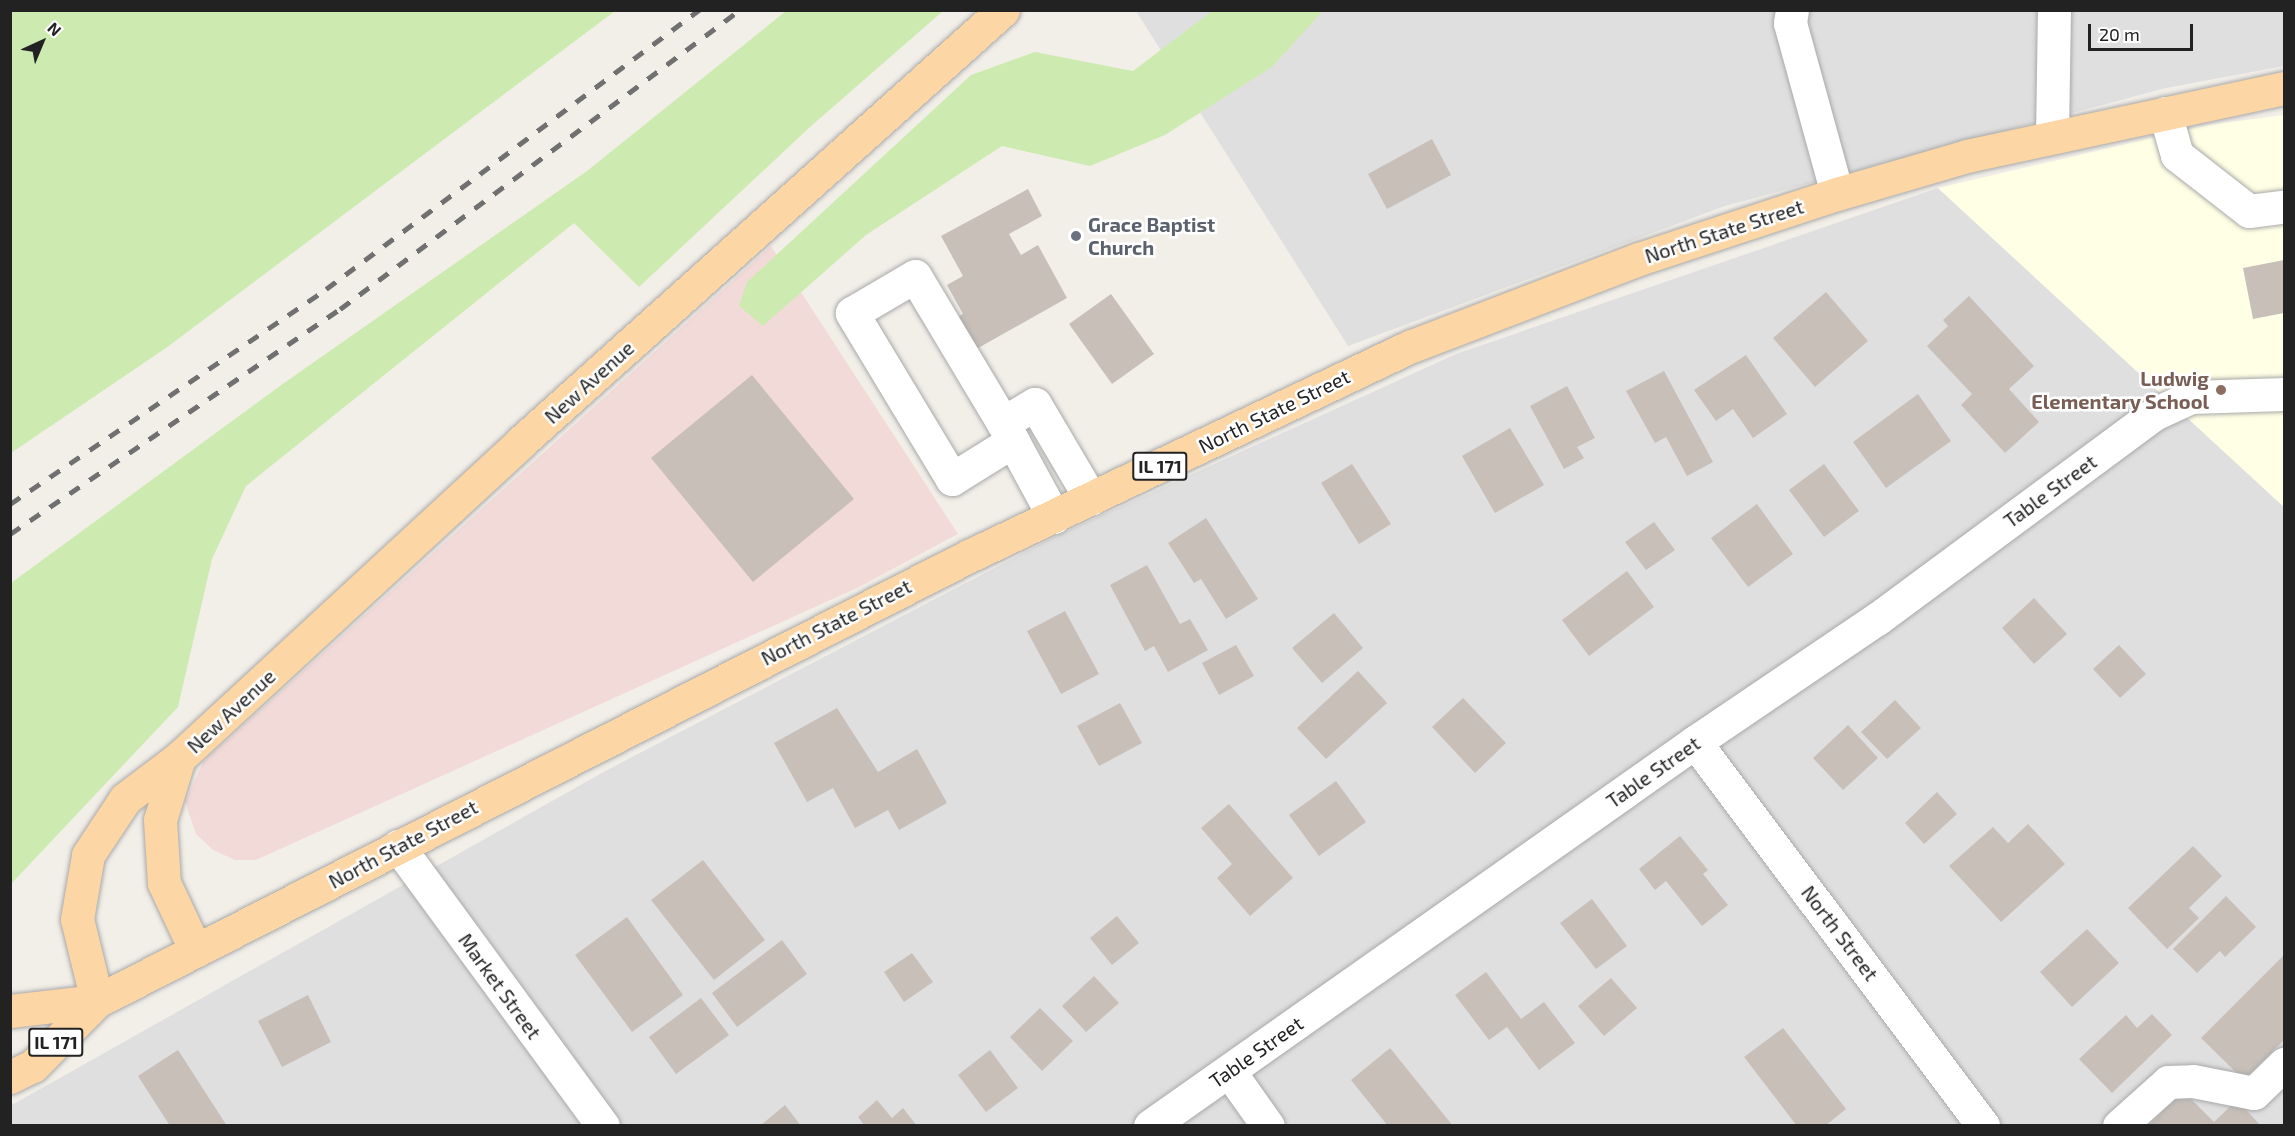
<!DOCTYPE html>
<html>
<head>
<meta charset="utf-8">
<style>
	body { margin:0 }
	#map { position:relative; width:2295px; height:1136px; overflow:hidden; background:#f2efe9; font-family:"Exo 2",sans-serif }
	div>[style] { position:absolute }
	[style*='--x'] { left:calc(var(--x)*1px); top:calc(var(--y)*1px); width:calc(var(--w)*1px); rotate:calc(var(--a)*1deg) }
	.residential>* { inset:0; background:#e0dfdf }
	.commercial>* { inset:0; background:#f2dad9 }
	.education>* { inset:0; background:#ffffe5 }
	.grass>* { inset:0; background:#cdebb0 }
	.building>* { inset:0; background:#c7bfb8 }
	.roads { filter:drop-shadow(0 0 2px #a9a9a9) drop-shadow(0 0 2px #a9a9a9) }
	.minor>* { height:33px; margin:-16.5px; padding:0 16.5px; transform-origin:16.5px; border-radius:16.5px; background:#fff }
	.major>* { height:33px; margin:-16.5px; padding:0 16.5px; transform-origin:16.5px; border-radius:16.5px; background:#fcd6a4 }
	.rail>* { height:4.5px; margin-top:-2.25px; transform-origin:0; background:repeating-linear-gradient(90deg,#707070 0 12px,transparent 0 24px) }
	.dots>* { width:16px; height:16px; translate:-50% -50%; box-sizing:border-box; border:3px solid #fff; border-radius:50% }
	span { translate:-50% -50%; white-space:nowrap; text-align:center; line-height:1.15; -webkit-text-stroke:5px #fff; paint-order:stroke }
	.shield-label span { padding:2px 4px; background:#fff; border:2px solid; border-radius:4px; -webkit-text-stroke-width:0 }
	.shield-label { font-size:18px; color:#222; font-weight:700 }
	.worship-label { font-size:20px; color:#5b616d; font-weight:700 }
	.left { translate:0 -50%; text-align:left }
	.street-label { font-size:20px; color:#222 }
	.education-label { font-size:20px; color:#785e54; font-weight:700 }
	.right { translate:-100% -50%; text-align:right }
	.frame { position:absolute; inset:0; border:12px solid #222; pointer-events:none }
	.north { position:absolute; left:12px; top:12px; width:60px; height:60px; -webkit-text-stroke:4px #fff; paint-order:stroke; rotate:44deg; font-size:16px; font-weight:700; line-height:24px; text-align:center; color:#222 }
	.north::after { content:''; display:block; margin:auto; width:21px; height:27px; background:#222; clip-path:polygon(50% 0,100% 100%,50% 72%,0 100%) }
	.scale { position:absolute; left:2088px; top:24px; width:105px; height:27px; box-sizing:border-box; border:3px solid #222; border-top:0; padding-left:8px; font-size:18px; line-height:21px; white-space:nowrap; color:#222; -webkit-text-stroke:4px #fff; paint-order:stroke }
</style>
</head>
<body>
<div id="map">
	<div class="residential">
		<i style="clip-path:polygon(2284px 10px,2284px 66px,2166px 88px,1725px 206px,1348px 346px,1136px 11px)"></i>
		<i style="clip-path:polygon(1938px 188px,2284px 507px,2284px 1125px,11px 1126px,10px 1106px,609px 769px,1054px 537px,1456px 354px)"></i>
	</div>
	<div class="commercial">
		<i style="clip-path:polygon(771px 246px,958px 534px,857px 588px,256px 860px,235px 860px,213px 850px,196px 834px,185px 802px,203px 762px)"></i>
	</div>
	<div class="education">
		<i style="clip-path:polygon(2284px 115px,2284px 507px,1938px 188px,2208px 125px)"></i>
	</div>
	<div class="grass">
		<i style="clip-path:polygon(11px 10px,615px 10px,615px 11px,166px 348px,11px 453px)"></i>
		<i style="clip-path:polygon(786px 11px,943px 11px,810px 127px,639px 287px,574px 223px,246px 486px,212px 559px,178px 707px,11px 884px,11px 583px,284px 383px,587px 171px)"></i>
		<i style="clip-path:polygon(1212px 11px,1323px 11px,1272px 67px,1165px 135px,1090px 166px,1002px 146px,866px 235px,763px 326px,739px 306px,747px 282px,971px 75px,1035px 52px,1133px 71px)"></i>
	</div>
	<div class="building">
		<i style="clip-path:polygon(1432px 139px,1451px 175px,1387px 209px,1368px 174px)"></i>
		<i style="clip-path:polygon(1028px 189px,1042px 216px,1009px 234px,1021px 255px,1038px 245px,1067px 298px,964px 356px,946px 323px,963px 314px,947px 285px,963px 276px,941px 236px)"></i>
		<i style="clip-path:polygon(2284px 260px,2284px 313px,2253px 319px,2243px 268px)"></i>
		<i style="clip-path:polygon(1826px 292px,1868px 341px,1815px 387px,1773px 338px)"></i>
		<i style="clip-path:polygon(1111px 294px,1154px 354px,1112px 384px,1069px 324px)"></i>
		<i style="clip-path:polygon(1969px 296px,2034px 366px,2009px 389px,2039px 422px,2005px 453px,1961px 405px,1972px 394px,1927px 346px,1948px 326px,1943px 320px)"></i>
		<i style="clip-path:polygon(1746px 355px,1787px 414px,1753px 438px,1733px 409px,1716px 421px,1694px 390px)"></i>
		<i style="clip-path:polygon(1664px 371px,1713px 462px,1687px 476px,1666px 437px,1655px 443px,1626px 391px)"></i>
		<i style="clip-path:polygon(752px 375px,854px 499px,753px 582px,651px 458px)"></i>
		<i style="clip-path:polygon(1567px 386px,1595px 438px,1577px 447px,1584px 458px,1564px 469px,1530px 406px)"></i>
		<i style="clip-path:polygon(1918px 394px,1951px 441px,1886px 488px,1853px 442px)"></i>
		<i style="clip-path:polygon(1510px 428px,1544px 485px,1495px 513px,1462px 456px)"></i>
		<i style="clip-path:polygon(1352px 464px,1391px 524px,1359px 544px,1321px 483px)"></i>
		<i style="clip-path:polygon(1824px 464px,1859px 511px,1824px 537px,1789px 490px)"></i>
		<i style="clip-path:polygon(1757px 504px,1793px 554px,1748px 587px,1711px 538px)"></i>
		<i style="clip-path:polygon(1206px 518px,1258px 599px,1226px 619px,1201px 579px,1194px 583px,1168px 543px)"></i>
		<i style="clip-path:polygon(1654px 522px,1675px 550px,1646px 570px,1625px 542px)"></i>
		<i style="clip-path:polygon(1147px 565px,1180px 624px,1190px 619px,1208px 650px,1168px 672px,1154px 646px,1145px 651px,1110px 585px)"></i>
		<i style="clip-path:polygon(1627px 571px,1654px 607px,1589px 656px,1562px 620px)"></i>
		<i style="clip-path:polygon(2034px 598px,2067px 634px,2034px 664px,2002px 628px)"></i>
		<i style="clip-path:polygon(1065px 611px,1099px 674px,1061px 694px,1027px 631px)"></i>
		<i style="clip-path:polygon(1334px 613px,1363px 648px,1322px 683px,1292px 648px)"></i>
		<i style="clip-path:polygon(1236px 645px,1254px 676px,1219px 695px,1202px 663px)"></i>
		<i style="clip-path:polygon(2119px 645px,2146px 674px,2120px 698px,2093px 669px)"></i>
		<i style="clip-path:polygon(1358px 671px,1387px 703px,1326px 759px,1297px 728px)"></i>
		<i style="clip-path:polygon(1463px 698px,1506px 743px,1475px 773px,1432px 727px)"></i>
		<i style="clip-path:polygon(1895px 700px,1921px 728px,1887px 759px,1861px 732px)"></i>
		<i style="clip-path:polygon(1120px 703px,1142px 743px,1099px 766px,1077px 726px)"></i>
		<i style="clip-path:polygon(837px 708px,878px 772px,917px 749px,947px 803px,899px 830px,888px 810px,855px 828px,833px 788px,807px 802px,774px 743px)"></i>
		<i style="clip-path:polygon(1848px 725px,1878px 758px,1843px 790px,1813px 758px)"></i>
		<i style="clip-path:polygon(1336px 781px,1366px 822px,1319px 856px,1289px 815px)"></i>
		<i style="clip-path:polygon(1937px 792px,1957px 814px,1924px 844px,1905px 823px)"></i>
		<i style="clip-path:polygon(1229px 804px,1293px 878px,1250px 916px,1217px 878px,1232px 864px,1201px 828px)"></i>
		<i style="clip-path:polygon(2028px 824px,2065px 864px,2001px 922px,1949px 866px,1993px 827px,2008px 843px)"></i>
		<i style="clip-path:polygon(1680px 836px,1708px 870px,1703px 874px,1728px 905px,1702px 926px,1666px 881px,1655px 890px,1639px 869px)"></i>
		<i style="clip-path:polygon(2193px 846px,2222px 876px,2189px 908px,2199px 918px,2167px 949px,2128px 908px)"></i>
		<i style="clip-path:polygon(703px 860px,765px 940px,714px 980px,651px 900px)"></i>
		<i style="clip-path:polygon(2226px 896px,2256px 927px,2225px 957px,2220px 951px,2197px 973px,2173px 949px)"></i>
		<i style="clip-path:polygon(1592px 899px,1627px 946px,1596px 969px,1560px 923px)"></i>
		<i style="clip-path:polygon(1117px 916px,1139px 943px,1112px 965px,1090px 938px)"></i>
		<i style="clip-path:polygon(627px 917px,683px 995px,632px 1032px,575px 955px)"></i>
		<i style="clip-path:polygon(2087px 929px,2119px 963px,2072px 1007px,2040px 972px)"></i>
		<i style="clip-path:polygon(782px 940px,807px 974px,737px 1027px,712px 993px)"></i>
		<i style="clip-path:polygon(912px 953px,933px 982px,904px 1002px,884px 972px)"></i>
		<i style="clip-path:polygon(2284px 955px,2284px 1040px,2244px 1080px,2201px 1038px)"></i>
		<i style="clip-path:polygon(1486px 972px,1521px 1019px,1544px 1002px,1575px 1043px,1539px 1070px,1507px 1027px,1489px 1040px,1455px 995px)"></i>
		<i style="clip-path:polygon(1094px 976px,1119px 1003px,1086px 1032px,1062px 1006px)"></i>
		<i style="clip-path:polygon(1611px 978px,1637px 1008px,1604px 1036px,1578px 1006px)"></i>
		<i style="clip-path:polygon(308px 995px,331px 1042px,282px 1067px,258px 1021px)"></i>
		<i style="clip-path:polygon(701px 998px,729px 1035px,676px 1074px,649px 1037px)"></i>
		<i style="clip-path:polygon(1040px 1008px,1073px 1041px,1042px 1071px,1010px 1037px)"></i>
		<i style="clip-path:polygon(2152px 1014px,2172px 1035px,2112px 1093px,2079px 1059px,2126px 1015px,2137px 1028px)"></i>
		<i style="clip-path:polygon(1783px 1028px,1846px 1109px,1825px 1126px,1797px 1126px,1744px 1057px)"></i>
		<i style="clip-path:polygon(1390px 1048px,1453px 1126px,1388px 1126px,1351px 1080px)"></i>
		<i style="clip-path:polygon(178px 1050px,227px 1126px,170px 1126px,138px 1076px)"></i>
		<i style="clip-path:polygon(990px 1050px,1018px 1088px,986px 1112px,958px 1075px)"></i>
		<i style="clip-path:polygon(2183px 1091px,2214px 1122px,2237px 1100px,2261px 1126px,2148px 1126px)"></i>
		<i style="clip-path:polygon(877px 1100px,892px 1118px,903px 1108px,917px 1126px,865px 1126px,858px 1117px)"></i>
		<i style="clip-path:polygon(785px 1105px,801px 1126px,760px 1126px)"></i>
	</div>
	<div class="roads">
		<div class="minor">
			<i style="--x:1792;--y:10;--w:13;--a:99"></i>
			<i style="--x:1790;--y:23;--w:177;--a:74.6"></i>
			<i style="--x:2165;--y:113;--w:44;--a:74.1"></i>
			<i style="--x:2177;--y:155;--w:91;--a:37.9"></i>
			<i style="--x:2249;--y:211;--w:35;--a:-7"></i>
			<i style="--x:2052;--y:136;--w:126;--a:-89.1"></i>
			<i style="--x:1003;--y:423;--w:107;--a:61.5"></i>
			<i style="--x:1013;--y:441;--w:72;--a:148.1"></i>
			<i style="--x:952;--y:479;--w:194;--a:-121.1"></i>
			<i style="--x:852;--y:313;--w:73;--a:-30.4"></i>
			<i style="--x:915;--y:276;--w:171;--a:59.1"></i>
			<i style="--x:1003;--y:423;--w:37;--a:-31"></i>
			<i style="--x:1035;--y:404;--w:110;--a:59.5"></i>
			<i style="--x:1695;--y:742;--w:480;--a:53.1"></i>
			<i style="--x:398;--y:846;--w:347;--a:53.8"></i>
			<i style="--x:1229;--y:1071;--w:67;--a:54.7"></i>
			<i style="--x:1150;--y:1126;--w:667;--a:-35.17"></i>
			<i style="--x:1695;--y:742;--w:220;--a:-34.1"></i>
			<i style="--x:1877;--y:619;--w:345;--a:-36.5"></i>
			<i style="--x:2154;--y:414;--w:41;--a:-24.7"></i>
			<i style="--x:2191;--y:397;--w:93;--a:-1.8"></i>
			<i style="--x:2119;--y:1126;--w:66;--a:-41.9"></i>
			<i style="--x:2168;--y:1082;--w:25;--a:-2"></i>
			<i style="--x:2193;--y:1081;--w:62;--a:11.1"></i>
			<i style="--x:2254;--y:1093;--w:42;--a:-44"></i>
		</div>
		<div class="major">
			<i style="--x:179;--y:758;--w:65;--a:107"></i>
			<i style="--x:160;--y:820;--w:63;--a:86.4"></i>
			<i style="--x:164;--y:883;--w:75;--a:64.8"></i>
			<i style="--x:97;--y:1001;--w:84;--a:-103.7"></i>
			<i style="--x:77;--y:919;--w:65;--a:-80.2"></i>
			<i style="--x:88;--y:855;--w:67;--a:-56.5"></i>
			<i style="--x:125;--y:799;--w:68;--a:-37.2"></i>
			<i style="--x:179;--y:758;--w:466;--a:-42.7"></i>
			<i style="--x:521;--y:442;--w:647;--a:-41.87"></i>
			<i style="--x:10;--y:1011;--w:88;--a:-6.6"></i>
			<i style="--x:10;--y:1077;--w:25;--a:-26"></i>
			<i style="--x:33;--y:1066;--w:91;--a:-45.4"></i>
			<i style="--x:97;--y:1001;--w:979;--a:-27.04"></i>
			<i style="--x:969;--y:556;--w:490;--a:-25.4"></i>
			<i style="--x:1412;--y:346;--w:243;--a:-21"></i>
			<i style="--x:1639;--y:259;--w:208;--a:-18.2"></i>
			<i style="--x:1837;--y:194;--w:135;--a:-16.3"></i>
			<i style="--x:1967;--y:156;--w:324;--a:-12.1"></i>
		</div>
	</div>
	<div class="rail">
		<i style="--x:10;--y:504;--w:382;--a:-34.2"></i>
		<i style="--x:326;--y:289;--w:466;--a:-36.8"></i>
		<i style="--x:10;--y:534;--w:399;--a:-34.3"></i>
		<i style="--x:340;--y:309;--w:499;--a:-36.8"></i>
	</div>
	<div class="dots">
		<i style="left:1076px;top:236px;background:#6b7280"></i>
		<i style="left:2221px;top:390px;background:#8d6e63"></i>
	</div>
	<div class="shield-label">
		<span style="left:1160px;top:466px">IL 171</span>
		<span style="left:56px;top:1042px">IL 171</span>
	</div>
	<div class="worship-label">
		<span class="left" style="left:1088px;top:236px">Grace Baptist<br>Church</span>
	</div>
	<div class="street-label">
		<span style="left:1724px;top:231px;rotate:-18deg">North State Street</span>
		<span style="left:589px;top:382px;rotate:-42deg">New Avenue</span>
		<span style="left:1274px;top:411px;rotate:-26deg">North State Street</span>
		<span style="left:2050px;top:491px;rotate:-36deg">Table Street</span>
		<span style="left:836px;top:622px;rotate:-27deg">North State Street</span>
		<span style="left:231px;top:711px;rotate:-43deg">New Avenue</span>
		<span style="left:1653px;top:772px;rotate:-35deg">Table Street</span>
		<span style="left:403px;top:844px;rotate:-28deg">North State Street</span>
		<span style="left:1840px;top:933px;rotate:53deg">North Street</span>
		<span style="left:500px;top:986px;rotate:54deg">Market Street</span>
		<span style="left:1256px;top:1052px;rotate:-35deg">Table Street</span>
	</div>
	<div class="education-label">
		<span class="right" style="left:2209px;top:390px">Ludwig<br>Elementary School</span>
	</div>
	<div class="frame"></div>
	<div class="north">N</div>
	<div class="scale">20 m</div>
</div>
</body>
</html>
